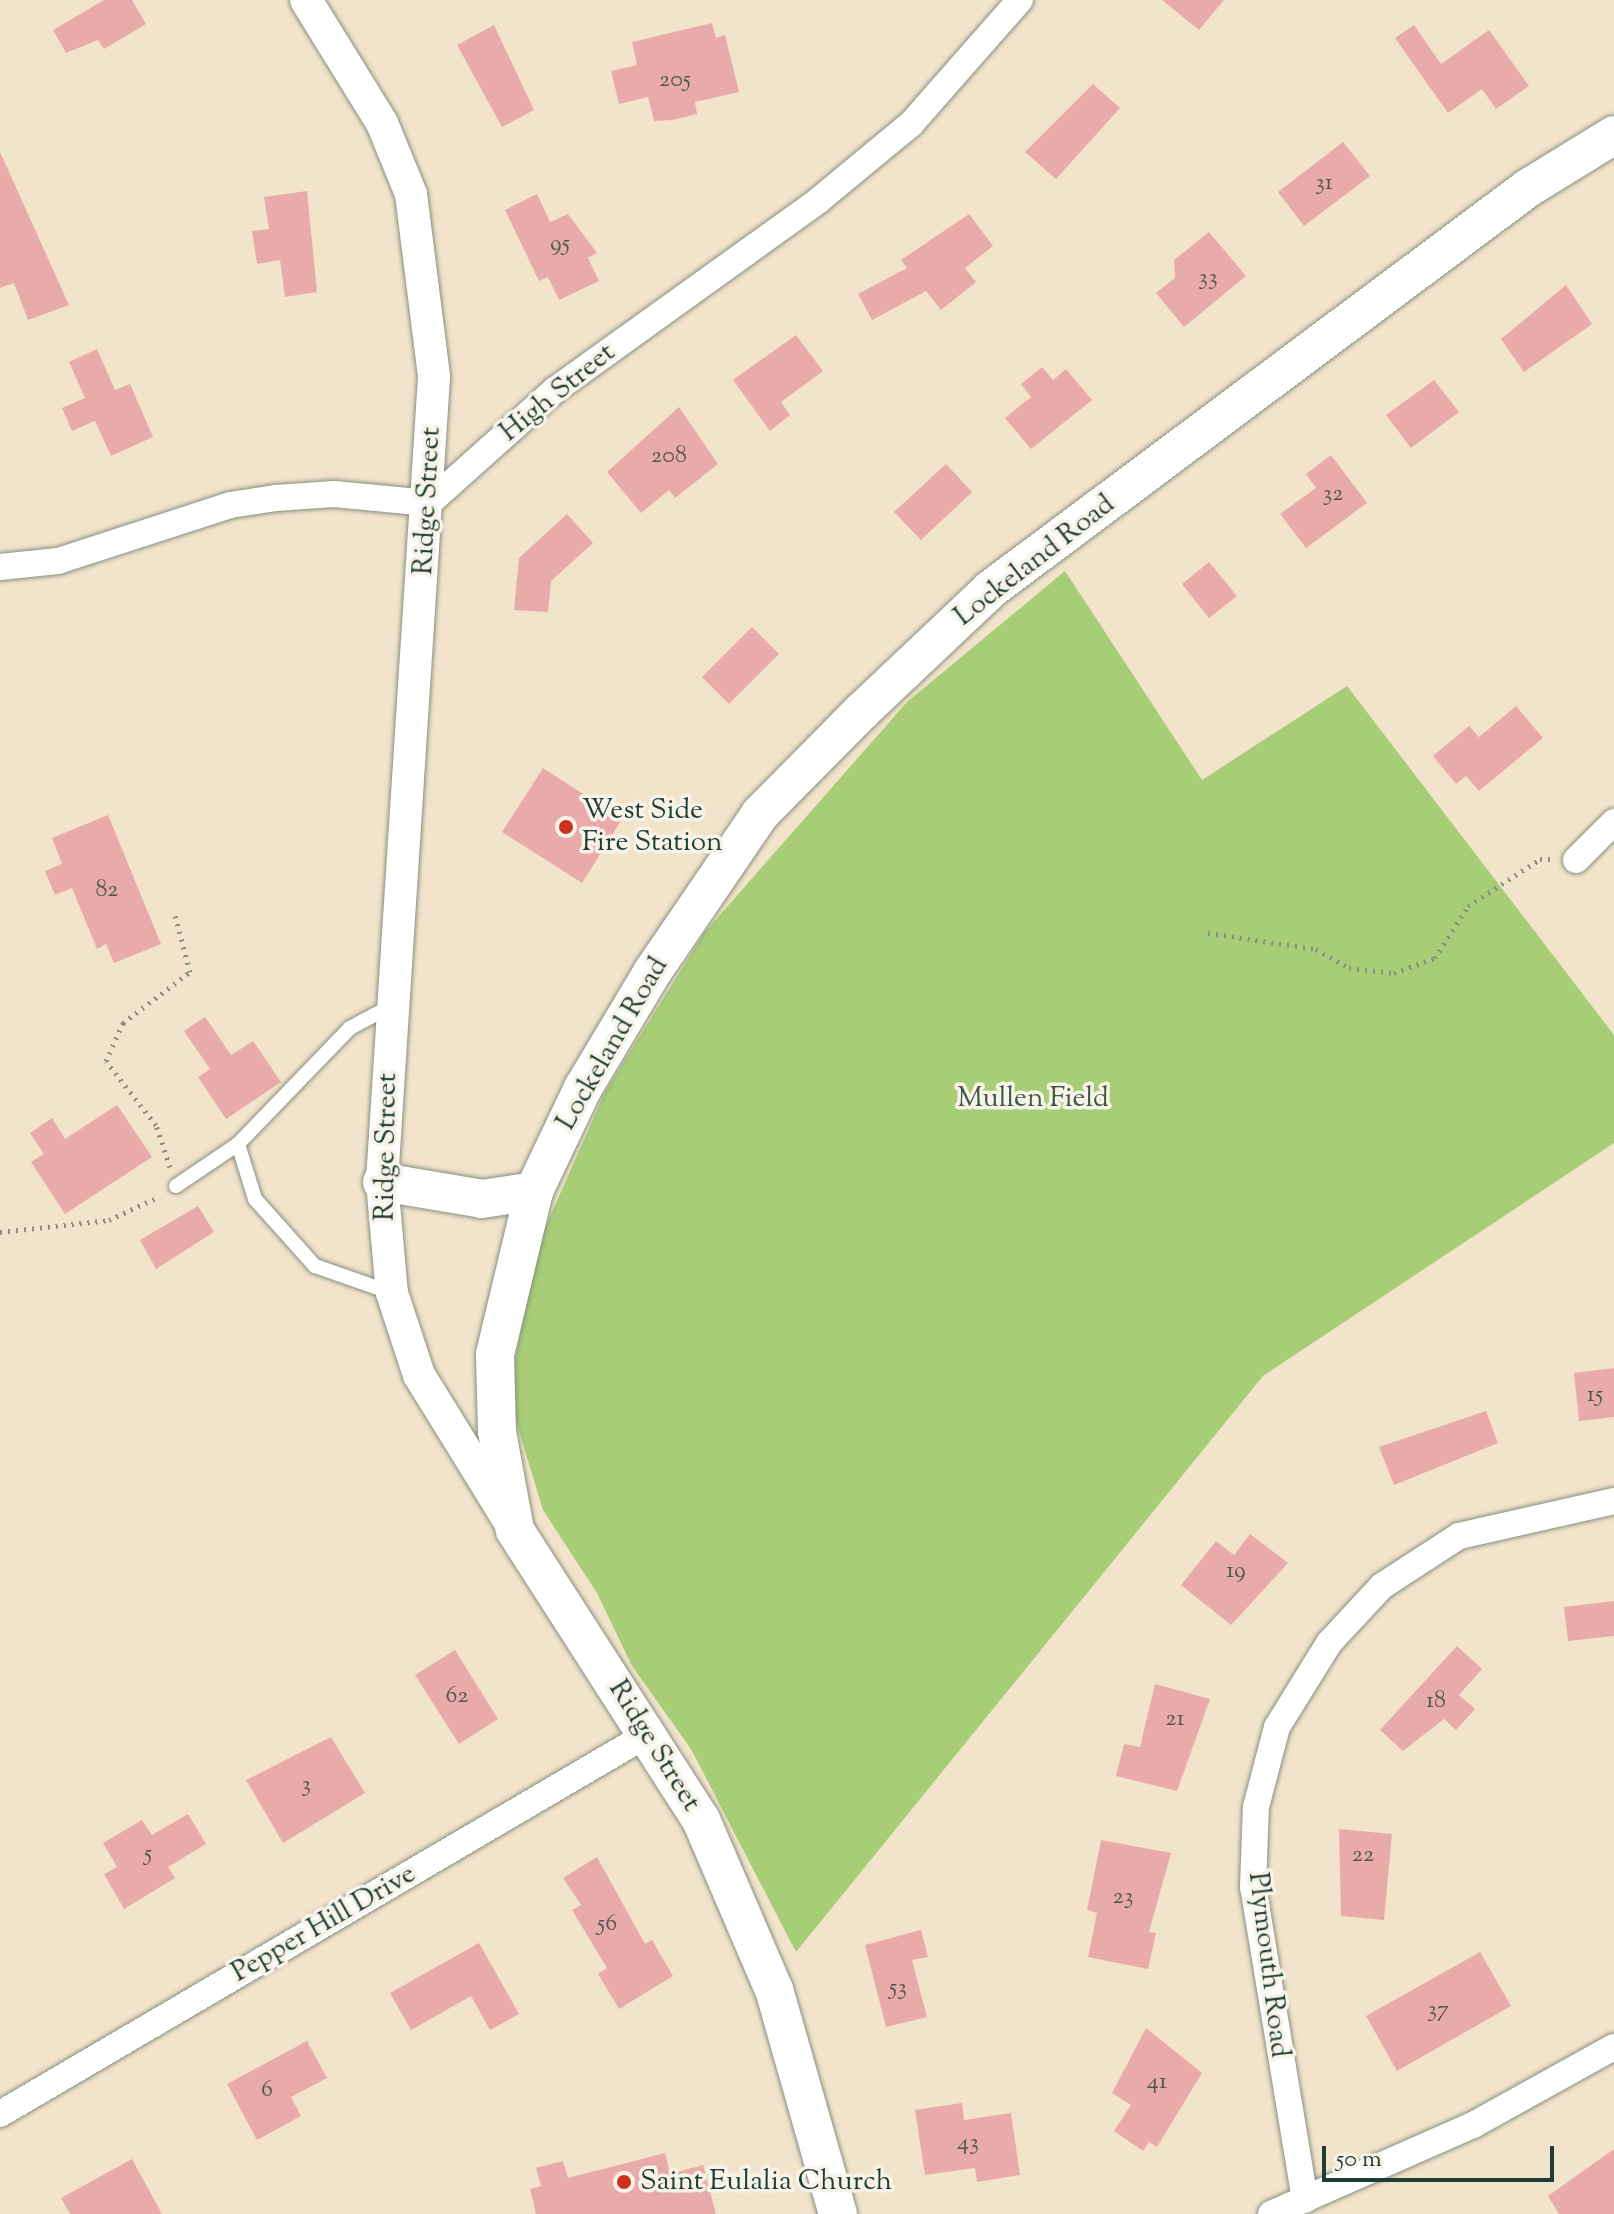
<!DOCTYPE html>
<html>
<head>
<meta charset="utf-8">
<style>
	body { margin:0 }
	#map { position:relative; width:1614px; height:2214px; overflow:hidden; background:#f2e4cb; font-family:"Sorts Mill Goudy",serif }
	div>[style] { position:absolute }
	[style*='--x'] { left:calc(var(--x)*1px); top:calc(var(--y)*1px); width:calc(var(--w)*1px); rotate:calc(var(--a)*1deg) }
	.green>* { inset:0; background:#a7cd76 }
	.building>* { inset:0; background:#e9aba9 }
	.path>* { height:5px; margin-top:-2.5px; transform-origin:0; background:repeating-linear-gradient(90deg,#889080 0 2px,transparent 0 8px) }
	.roads { filter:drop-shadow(0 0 2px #889080) drop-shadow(0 0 2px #889080) }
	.service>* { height:14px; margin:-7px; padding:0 7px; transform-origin:7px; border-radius:7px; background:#fff }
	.minor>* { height:26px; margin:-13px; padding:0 13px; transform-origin:13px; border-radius:13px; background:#fff }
	.tertiary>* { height:32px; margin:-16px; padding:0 16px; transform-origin:16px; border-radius:16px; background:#fff }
	.secondary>* { height:38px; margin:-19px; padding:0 19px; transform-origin:19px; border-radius:19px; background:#fff }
	.dots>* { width:22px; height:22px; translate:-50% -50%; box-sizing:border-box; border:4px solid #f7f3e8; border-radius:50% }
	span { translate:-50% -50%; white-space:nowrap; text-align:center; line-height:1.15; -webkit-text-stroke:7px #f7f3e8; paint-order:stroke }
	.number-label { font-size:24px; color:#525851 }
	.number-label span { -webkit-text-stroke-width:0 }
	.street-label { font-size:28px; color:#1f3d34 }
	.poi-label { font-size:28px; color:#1f3d34 }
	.left { translate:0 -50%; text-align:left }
	.park-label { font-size:28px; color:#3a5a41 }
	.scale { position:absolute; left:1322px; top:2146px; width:232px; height:36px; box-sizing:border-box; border:4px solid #1f3d34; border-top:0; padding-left:10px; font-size:24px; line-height:28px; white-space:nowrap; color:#1f3d34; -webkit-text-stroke:6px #f7f3e8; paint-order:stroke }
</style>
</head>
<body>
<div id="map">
	<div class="green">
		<i style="clip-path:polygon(1065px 571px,1202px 780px,1347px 686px,1614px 1035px,1614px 1143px,1263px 1376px,796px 1952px,691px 1749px,632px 1666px,597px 1593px,543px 1510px,508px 1395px,538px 1244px,605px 1092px,704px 933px,907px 702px)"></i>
	</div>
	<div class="building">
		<i style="clip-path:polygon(104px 0,132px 0,146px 24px,104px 49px,98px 40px,66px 53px,53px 30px)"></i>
		<i style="clip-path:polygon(1162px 0,1224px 0,1199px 30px)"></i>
		<i style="clip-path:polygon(712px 23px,716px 38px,725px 35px,739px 92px,695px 102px,697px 114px,672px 120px,654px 121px,648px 97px,619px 104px,611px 71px,637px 65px,632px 42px)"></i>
		<i style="clip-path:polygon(494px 25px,534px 110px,502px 127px,457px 45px)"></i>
		<i style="clip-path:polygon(1414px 25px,1441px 64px,1489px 30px,1529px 86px,1496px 109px,1482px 89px,1448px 113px,1395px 38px)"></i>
		<i style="clip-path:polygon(1093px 84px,1120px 108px,1056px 179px,1025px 152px)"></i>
		<i style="clip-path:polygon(1343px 142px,1370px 176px,1304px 226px,1278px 192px)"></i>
		<i style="clip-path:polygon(0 152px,69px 305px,28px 320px,14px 283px,0 288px)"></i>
		<i style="clip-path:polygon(307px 191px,317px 292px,285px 297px,280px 260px,257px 264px,252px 231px,269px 229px,264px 197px)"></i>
		<i style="clip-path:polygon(537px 194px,550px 222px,568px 214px,597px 253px,588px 258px,599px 281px,559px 300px,548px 277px,539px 281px,505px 210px)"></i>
		<i style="clip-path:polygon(969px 214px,993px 246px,965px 268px,976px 282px,941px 310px,926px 291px,872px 320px,858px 294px,907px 268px,901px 260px)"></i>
		<i style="clip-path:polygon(1209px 232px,1246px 276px,1184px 327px,1156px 293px,1175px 278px,1174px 260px)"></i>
		<i style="clip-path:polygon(1566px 285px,1592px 324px,1524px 372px,1501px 339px)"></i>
		<i style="clip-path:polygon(796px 335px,823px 371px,781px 402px,790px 415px,770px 431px,733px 380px)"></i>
		<i style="clip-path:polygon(97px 349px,115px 390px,130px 384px,153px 437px,111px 456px,95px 421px,72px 431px,62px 408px,85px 398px,69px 362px)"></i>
		<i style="clip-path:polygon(1042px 367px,1053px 380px,1066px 369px,1092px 400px,1031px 449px,1005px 418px,1031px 397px,1021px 384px)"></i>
		<i style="clip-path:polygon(1434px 380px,1459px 412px,1411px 448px,1386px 415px)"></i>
		<i style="clip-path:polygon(679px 407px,718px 464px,675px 498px,669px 490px,641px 513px,607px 472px)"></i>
		<i style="clip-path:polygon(1331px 455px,1367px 503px,1306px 548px,1280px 514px,1316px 488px,1306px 474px)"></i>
		<i style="clip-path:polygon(946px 464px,972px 492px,921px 540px,894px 512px)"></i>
		<i style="clip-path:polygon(567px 514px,593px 543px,551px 581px,548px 612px,514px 610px,519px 558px)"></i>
		<i style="clip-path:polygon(1209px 562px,1237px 596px,1209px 618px,1182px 584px)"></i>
		<i style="clip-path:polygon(752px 627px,779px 654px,729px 704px,702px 677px)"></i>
		<i style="clip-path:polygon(1516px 706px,1543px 738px,1479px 791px,1466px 776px,1456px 784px,1433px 756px,1469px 726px,1479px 737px)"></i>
		<i style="clip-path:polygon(543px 768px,622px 819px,582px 883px,502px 832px)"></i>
		<i style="clip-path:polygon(108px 815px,161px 944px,114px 963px,106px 944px,97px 949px,72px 888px,55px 895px,45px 871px,62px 864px,52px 838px)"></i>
		<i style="clip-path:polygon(205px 1017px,231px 1055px,253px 1041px,281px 1082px,226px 1119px,198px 1077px,210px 1069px,184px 1031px)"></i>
		<i style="clip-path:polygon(117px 1105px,152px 1157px,65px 1214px,31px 1162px,44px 1154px,30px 1133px,52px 1118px,65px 1139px)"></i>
		<i style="clip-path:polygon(198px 1206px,214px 1232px,156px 1269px,140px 1240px)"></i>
		<i style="clip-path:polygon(1614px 1368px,1614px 1417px,1579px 1421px,1574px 1373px)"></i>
		<i style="clip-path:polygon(1486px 1411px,1498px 1443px,1394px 1485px,1379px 1447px)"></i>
		<i style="clip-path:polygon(1250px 1534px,1288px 1563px,1231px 1625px,1181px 1585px,1216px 1541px,1234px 1555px)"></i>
		<i style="clip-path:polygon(1614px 1601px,1614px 1636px,1568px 1641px,1564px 1607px)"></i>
		<i style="clip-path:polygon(1457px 1646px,1482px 1669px,1459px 1695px,1475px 1709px,1456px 1730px,1444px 1719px,1403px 1751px,1380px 1730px)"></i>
		<i style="clip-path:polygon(455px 1650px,498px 1719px,459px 1744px,415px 1675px)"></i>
		<i style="clip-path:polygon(1155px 1684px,1210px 1699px,1177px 1791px,1116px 1776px,1124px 1744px,1140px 1747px)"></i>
		<i style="clip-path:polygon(331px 1737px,365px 1793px,283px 1843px,246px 1780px)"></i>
		<i style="clip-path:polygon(188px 1814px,206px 1844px,168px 1867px,175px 1878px,124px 1909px,104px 1874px,117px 1867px,103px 1843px,142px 1820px,152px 1835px)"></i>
		<i style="clip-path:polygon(1339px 1829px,1392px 1834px,1384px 1920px,1341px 1916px)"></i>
		<i style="clip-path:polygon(1101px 1840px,1171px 1853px,1149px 1932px,1156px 1933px,1148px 1969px,1088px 1957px,1097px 1913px,1087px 1910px)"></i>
		<i style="clip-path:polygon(597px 1857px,645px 1944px,652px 1940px,673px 1976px,619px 2009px,598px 1974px,607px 1968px,572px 1910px,581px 1905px,563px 1878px)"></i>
		<i style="clip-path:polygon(921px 1930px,928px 1957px,912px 1960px,927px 2017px,886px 2027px,865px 1945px)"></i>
		<i style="clip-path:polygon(479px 1943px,519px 2014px,490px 2030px,471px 1996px,411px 2030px,390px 1993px)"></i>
		<i style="clip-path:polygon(1480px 1952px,1511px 2006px,1397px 2071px,1366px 2016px)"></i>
		<i style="clip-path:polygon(1146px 2028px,1202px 2073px,1157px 2147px,1149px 2142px,1143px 2151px,1114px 2131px,1131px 2105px,1112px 2093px)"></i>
		<i style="clip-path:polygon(307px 2041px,327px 2078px,291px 2097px,301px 2116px,257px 2140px,227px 2084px)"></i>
		<i style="clip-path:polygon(962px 2103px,964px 2120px,1011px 2113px,1020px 2175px,977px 2182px,975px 2168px,925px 2175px,915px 2110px)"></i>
		<i style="clip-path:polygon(1614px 2149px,1614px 2214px,1559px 2214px,1548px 2196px)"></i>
		<i style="clip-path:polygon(665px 2153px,670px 2174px,703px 2165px,716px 2214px,536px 2214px,530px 2189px,541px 2186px,536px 2168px,563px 2161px,568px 2178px)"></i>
		<i style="clip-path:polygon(132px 2159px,162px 2214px,70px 2214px,61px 2198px)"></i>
	</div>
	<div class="path">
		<i style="--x:1208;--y:933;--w:109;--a:8.4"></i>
		<i style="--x:1316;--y:949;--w:38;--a:30"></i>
		<i style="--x:1349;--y:968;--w:45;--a:6.3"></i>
		<i style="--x:1394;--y:973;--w:44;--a:-20.1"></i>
		<i style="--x:1435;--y:958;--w:62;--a:-57.6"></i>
		<i style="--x:1468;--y:906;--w:86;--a:-33.1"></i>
		<i style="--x:1540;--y:859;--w:11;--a:0"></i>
		<i style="--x:170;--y:1167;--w:44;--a:-108.4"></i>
		<i style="--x:156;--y:1125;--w:81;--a:-128"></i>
		<i style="--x:106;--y:1061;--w:42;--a:-65.9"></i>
		<i style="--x:123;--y:1023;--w:84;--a:-37.3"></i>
		<i style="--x:190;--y:972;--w:59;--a:-104.7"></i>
		<i style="--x:0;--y:1232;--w:110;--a:-6.3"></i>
		<i style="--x:109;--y:1220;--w:56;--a:-25.2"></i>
	</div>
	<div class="roads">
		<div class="service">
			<i style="--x:238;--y:1144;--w:58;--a:72.8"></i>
			<i style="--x:255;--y:1199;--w:90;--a:48.2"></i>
			<i style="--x:315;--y:1266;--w:82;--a:19.3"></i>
			<i style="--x:176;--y:1186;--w:75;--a:-34.1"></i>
			<i style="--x:238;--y:1144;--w:161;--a:-46"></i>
			<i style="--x:350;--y:1028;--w:49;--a:-28.1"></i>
		</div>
		<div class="minor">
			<i style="--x:0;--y:567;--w:58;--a:-5.9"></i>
			<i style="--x:58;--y:561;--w:181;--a:-18"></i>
			<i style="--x:230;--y:505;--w:47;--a:-8.7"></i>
			<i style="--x:276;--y:498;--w:58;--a:-3.9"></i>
			<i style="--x:334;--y:494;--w:95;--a:5.4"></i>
			<i style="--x:429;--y:503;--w:169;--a:-41.9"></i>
			<i style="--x:555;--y:390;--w:325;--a:-35.7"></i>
			<i style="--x:819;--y:200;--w:119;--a:-39.6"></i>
			<i style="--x:911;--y:124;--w:165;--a:-48.7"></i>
			<i style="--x:1576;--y:860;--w:54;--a:-45"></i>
			<i style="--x:0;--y:2114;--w:751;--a:-30.39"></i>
			<i style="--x:1305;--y:2200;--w:317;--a:-99.4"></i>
			<i style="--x:1253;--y:1887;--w:80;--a:-87.9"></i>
			<i style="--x:1256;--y:1807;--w:83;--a:-75.3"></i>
			<i style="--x:1277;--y:1727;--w:99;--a:-58.2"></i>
			<i style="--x:1329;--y:1643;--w:78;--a:-47.1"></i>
			<i style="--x:1382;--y:1586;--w:92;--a:-33"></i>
			<i style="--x:1459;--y:1536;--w:159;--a:-12.7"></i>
			<i style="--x:1271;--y:2214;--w:221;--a:-23.8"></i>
			<i style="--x:1473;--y:2125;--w:161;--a:-29"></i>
		</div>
		<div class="tertiary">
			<i style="--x:306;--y:0;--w:145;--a:58.3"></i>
			<i style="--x:382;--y:123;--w:77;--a:67.8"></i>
			<i style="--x:411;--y:194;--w:184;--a:82.8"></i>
			<i style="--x:434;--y:377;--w:807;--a:93.7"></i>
			<i style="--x:382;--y:1182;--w:111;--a:84.9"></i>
			<i style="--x:392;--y:1293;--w:86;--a:71.8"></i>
			<i style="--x:419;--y:1375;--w:175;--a:58.3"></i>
		</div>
		<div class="secondary">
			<i style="--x:382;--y:1182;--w:101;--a:9.6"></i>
			<i style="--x:482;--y:1199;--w:53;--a:-8.7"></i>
			<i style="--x:838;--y:2214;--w:233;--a:-105.9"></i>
			<i style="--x:774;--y:1990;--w:185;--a:-113.2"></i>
			<i style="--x:701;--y:1820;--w:345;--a:-122.7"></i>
			<i style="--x:515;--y:1530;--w:100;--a:-100.4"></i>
			<i style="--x:497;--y:1432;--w:78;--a:-91.5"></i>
			<i style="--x:495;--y:1354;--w:168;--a:-76.5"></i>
			<i style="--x:534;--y:1191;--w:114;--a:-64.6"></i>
			<i style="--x:583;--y:1088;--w:136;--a:-59.1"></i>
			<i style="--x:653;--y:971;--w:190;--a:-55.7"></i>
			<i style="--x:760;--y:814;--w:144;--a:-45.3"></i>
			<i style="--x:861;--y:712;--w:179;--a:-43.4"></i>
			<i style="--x:991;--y:589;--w:670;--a:-36.75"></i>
			<i style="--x:1528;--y:188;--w:101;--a:-31.6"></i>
		</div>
	</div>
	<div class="dots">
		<i style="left:566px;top:827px;background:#c8321e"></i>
		<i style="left:624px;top:2182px;background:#c8321e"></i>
	</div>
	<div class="number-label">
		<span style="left:675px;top:81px">205</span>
		<span style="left:1324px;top:184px">31</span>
		<span style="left:560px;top:245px">95</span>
		<span style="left:1208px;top:279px">33</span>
		<span style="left:669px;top:457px">208</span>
		<span style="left:1333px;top:495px">32</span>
		<span style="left:107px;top:891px">82</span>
		<span style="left:1595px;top:1396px">15</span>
		<span style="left:1236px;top:1572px">19</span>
		<span style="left:457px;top:1697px">62</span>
		<span style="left:1436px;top:1702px">18</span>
		<span style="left:1175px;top:1720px">21</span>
		<span style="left:306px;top:1786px">3</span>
		<span style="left:148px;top:1855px">5</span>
		<span style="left:1363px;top:1856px">22</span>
		<span style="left:1123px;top:1898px">23</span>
		<span style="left:607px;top:1925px">56</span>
		<span style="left:898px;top:1989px">53</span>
		<span style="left:1438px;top:2011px">37</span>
		<span style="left:1157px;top:2083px">41</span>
		<span style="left:267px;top:2091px">6</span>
		<span style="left:968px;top:2144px">43</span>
	</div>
	<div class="street-label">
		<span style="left:558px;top:393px;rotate:-39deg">High Street</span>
		<span style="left:428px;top:501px;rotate:-87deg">Ridge Street</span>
		<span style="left:1035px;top:561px;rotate:-38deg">Lockeland Road</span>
		<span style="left:613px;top:1044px;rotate:-60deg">Lockeland Road</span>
		<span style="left:387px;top:1147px;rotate:-89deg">Ridge Street</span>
		<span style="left:654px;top:1746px;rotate:58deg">Ridge Street</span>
		<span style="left:324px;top:1924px;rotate:-30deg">Pepper Hill Drive</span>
		<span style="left:1268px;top:1965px;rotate:83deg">Plymouth Road</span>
	</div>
	<div class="poi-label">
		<span class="left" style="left:582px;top:827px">West Side<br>Fire Station</span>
		<span class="left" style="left:640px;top:2182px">Saint Eulalia Church</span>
	</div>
	<div class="park-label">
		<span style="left:1033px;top:1099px">Mullen Field</span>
	</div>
	<div class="scale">50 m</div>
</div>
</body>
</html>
